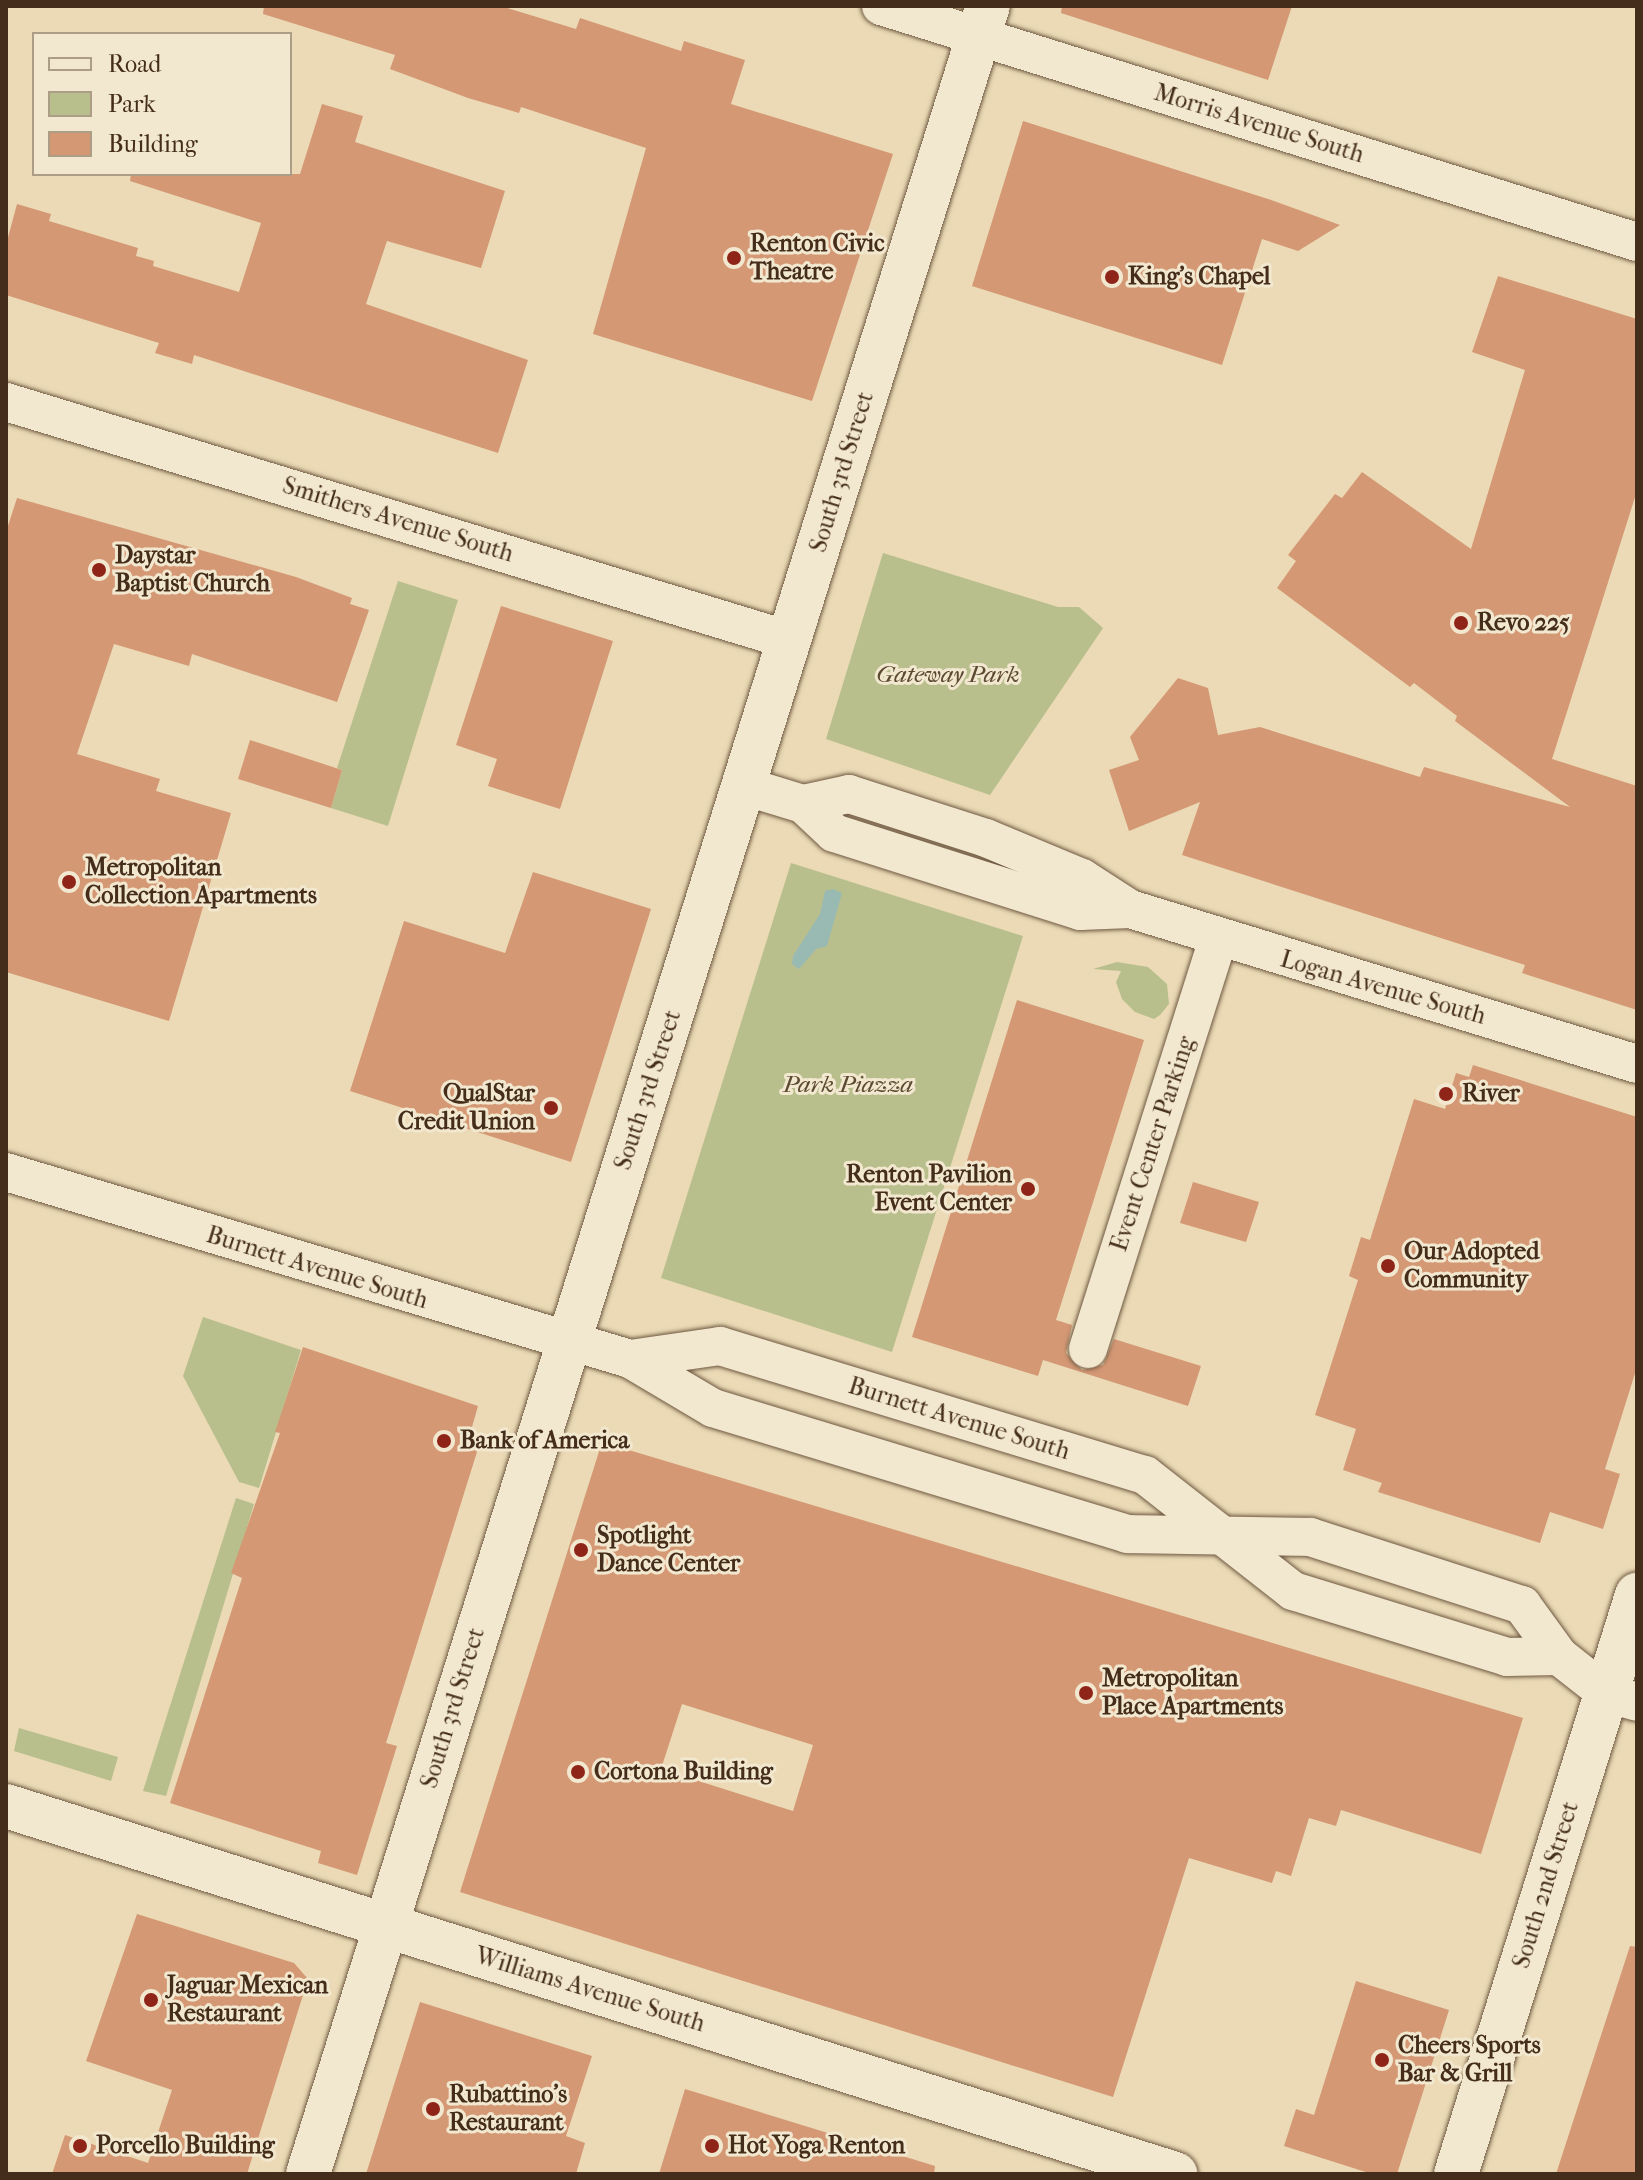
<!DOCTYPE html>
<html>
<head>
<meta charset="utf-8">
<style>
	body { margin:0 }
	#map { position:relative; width:1643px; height:2180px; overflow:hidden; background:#ebdab5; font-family:"IM FELL French Canon",serif }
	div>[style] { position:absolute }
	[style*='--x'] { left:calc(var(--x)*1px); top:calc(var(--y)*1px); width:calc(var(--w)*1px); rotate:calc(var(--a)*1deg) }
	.green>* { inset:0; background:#b8bf8d }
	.water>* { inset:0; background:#99bab3 }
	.building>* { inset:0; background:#d49875 }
	.roads { filter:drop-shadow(0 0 2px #6e5841) drop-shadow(0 0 2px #6e5841) }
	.minor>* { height:38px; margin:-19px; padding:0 19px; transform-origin:19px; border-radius:19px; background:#f2e7cf }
	.tertiary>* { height:44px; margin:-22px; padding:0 22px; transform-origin:22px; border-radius:22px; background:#f2e7cf }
	.secondary>* { height:44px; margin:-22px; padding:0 22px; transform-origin:22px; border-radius:22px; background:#f2e7cf }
	.dots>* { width:22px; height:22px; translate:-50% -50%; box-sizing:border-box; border:4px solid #f2e7cf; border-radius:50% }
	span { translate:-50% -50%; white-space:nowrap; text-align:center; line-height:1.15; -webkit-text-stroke:6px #f2e7cf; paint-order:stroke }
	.street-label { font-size:24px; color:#442d1a }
	.poi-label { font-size:24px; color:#442d1a; font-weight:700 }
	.left { translate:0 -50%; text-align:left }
	.right { translate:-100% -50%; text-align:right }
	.park-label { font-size:24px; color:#5b4a31; font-style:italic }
	.frame { position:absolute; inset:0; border:8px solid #442d1a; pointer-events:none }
	.legend { position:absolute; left:32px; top:32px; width:260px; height:144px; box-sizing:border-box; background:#f2e7cf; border:2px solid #ac9d87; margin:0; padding:10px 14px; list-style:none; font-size:24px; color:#442d1a }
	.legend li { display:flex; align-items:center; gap:16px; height:40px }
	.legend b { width:40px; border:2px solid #ac9d87 }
</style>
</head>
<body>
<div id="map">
	<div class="green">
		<i style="clip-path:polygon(883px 553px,1058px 607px,1079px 607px,1103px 628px,990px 795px,826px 739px)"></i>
		<i style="clip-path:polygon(398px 581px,458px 600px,388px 826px,331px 808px,342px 770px,337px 768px)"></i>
		<i style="clip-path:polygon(791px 863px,1023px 936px,892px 1352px,661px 1278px)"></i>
		<i style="clip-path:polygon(1117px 962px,1148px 967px,1167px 984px,1169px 1004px,1160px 1015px,1154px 1019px,1135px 1012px,1122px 999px,1116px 982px,1121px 971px,1093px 969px)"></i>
		<i style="clip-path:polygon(203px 1317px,301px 1350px,259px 1488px,239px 1482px,183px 1376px)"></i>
		<i style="clip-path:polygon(236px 1498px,254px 1504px,166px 1796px,143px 1791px)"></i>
		<i style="clip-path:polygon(19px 1728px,118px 1757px,111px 1781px,14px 1751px)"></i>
	</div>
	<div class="water">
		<i style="clip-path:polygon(833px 889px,842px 893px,827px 946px,816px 949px,799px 969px,792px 964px,793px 956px,820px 914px,825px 891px)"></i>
	</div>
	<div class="building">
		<i style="clip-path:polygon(264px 6px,501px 6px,576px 29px,580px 18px,681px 51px,684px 41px,745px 60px,731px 104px,893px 154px,812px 401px,593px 334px,646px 148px,521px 107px,519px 113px,468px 98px,390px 69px,395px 55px,263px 14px)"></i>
		<i style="clip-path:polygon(1062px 6px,1292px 6px,1268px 80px,1061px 13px)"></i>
		<i style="clip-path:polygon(322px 104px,363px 116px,355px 142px,505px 191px,481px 268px,387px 241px,366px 304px,528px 360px,498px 453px,194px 355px,192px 364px,155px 353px,159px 343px,6px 295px,6px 245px,17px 204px,51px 214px,49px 221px,138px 248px,136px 256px,154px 261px,153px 266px,239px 292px,261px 223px,130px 181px,131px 174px,300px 174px)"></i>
		<i style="clip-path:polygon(1023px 121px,1274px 201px,1340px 225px,1298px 251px,1262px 239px,1222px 365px,972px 286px)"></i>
		<i style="clip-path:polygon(1498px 276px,1637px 319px,1637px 491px,1552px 759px,1637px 786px,1637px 1010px,1522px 973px,1525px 965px,1182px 855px,1200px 802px,1129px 831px,1109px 770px,1139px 760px,1130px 737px,1178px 678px,1208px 688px,1218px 735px,1260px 727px,1420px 777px,1424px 767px,1570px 807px,1455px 721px,1457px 716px,1414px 683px,1410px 687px,1277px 588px,1296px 561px,1288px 555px,1335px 494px,1342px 498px,1362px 472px,1471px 549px,1525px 370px,1472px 352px)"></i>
		<i style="clip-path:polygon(17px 498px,296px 577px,352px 598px,350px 604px,369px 610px,337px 702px,192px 654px,189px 666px,114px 644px,77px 754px,160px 779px,156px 791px,231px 813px,169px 1021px,6px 972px,6px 532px)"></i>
		<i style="clip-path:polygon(501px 606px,613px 641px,560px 809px,488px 786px,497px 759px,456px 745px)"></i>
		<i style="clip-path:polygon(250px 740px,342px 770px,331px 808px,238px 779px)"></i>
		<i style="clip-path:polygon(533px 872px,651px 909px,571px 1162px,350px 1091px,404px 921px,505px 953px)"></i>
		<i style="clip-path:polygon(1017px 1000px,1144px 1040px,1056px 1320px,1072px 1325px,1066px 1353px,1082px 1370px,1103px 1365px,1114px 1339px,1201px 1366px,1188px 1406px,1043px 1360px,1038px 1376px,912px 1337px)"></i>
		<i style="clip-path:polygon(1473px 1065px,1637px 1117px,1637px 1367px,1605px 1469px,1620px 1474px,1603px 1529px,1550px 1512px,1540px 1543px,1378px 1492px,1382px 1483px,1343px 1470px,1356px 1429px,1315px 1415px,1358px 1280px,1349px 1276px,1361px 1237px,1370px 1240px,1414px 1099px,1445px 1109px,1456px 1073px,1469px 1077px)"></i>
		<i style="clip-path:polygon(1193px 1182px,1259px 1202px,1246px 1242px,1180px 1223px)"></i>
		<i style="clip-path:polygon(303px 1347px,478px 1406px,470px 1434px,481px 1439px,386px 1743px,397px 1746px,357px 1875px,318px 1863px,321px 1851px,170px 1803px,242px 1578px,231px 1573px,280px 1433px,275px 1432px)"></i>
		<i style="clip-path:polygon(evenodd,602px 1442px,1523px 1718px,1481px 1854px,1341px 1810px,1336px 1826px,1309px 1818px,1291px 1876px,1276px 1871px,1272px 1883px,1189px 1858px,1113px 2097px,460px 1892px,602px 1442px,682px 1704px,813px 1745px,793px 1811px,661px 1769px,682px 1704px)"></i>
		<i style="clip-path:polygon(137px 1914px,294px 1963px,308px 1979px,247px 2174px,52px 2174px,65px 2135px,148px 2163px,172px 2090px,86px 2061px)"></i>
		<i style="clip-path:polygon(1630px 1946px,1637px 1947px,1637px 2174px,1556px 2174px)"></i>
		<i style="clip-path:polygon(1356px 1981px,1449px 2010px,1397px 2174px,1372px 2174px,1284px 2146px,1296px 2109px,1314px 2115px)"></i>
		<i style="clip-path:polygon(420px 2002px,592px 2056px,566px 2136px,585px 2143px,576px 2174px,366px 2174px)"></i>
		<i style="clip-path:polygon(685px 2089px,935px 2166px,934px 2174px,659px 2174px)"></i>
	</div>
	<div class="roads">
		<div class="minor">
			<i style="--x:881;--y:6;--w:792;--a:17.34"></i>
			<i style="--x:6;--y:402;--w:818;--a:16.91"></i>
			<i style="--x:744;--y:786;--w:62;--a:17"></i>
			<i style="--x:803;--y:804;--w:42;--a:43.1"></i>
			<i style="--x:834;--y:833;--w:258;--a:17.6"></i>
			<i style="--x:1080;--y:911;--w:50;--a:-2.3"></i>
			<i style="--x:803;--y:804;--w:47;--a:-12.3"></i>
			<i style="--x:849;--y:794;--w:144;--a:17.8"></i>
			<i style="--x:986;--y:838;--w:104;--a:22.6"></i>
			<i style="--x:1082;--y:878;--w:57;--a:32.9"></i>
			<i style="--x:1130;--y:909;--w:530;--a:17"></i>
			<i style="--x:6;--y:1172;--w:651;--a:16.68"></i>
			<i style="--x:630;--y:1359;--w:96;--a:30.6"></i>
			<i style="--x:713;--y:1408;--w:433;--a:16.9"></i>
			<i style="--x:1127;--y:1534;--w:183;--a:0.9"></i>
			<i style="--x:1310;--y:1537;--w:223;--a:17.8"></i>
			<i style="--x:1522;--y:1605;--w:63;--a:54"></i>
			<i style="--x:1559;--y:1656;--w:60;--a:38.2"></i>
			<i style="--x:1606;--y:1693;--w:32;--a:16"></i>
			<i style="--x:1088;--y:1349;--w:431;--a:-72.4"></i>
			<i style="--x:630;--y:1359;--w:91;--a:-8.2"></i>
			<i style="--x:720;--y:1346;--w:444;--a:16.9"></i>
			<i style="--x:1145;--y:1475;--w:188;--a:38.1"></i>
			<i style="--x:1293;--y:1591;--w:224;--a:17.1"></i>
			<i style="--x:1507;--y:1657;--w:52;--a:-1.1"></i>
		</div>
		<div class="tertiary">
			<i style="--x:6;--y:1806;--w:1226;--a:17.47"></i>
		</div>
		<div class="secondary">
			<i style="--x:308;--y:2174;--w:2272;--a:-72.59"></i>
			<i style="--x:1456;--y:2174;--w:607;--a:-72.64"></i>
		</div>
	</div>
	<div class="dots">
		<i style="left:734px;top:258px;background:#8f2418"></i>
		<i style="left:1112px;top:277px;background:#8f2418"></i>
		<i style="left:99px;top:570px;background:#8f2418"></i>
		<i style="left:1461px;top:623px;background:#8f2418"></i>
		<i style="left:69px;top:882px;background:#8f2418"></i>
		<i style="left:1446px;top:1094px;background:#8f2418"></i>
		<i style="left:551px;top:1108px;background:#8f2418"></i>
		<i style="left:1028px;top:1189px;background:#8f2418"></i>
		<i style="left:1388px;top:1266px;background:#8f2418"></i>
		<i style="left:444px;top:1441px;background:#8f2418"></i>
		<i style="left:581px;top:1550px;background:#8f2418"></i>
		<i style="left:1086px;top:1693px;background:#8f2418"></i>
		<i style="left:578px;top:1772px;background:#8f2418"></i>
		<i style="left:151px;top:2000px;background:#8f2418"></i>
		<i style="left:1382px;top:2060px;background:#8f2418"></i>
		<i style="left:433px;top:2109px;background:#8f2418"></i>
		<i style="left:80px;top:2146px;background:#8f2418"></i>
		<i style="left:712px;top:2146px;background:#8f2418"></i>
	</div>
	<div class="street-label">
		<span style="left:1259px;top:124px;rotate:17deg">Morris Avenue South</span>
		<span style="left:842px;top:472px;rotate:-73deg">South 3rd Street</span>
		<span style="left:398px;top:520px;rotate:17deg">Smithers Avenue South</span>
		<span style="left:1383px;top:988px;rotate:16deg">Logan Avenue South</span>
		<span style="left:648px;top:1090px;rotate:-72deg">South 3rd Street</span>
		<span style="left:1153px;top:1144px;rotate:-72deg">Event Center Parking</span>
		<span style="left:317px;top:1268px;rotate:17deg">Burnett Avenue South</span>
		<span style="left:959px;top:1419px;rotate:17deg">Burnett Avenue South</span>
		<span style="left:453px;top:1708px;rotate:-73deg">South 3rd Street</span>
		<span style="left:1546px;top:1885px;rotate:-73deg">South 2nd Street</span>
		<span style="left:590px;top:1990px;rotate:17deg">Williams Avenue South</span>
	</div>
	<div class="poi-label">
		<span class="left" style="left:750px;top:258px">Renton Civic<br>Theatre</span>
		<span class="left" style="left:1128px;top:277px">King's Chapel</span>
		<span class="left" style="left:115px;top:570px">Daystar<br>Baptist Church</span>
		<span class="left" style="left:1477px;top:623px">Revo 225</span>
		<span class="left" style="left:85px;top:882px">Metropolitan<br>Collection Apartments</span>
		<span class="right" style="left:535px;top:1108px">QualStar<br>Credit Union</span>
		<span class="left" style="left:1462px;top:1094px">River</span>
		<span class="right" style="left:1012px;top:1189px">Renton Pavilion<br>Event Center</span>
		<span class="left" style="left:1404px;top:1266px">Our Adopted<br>Community</span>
		<span class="left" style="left:460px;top:1441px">Bank of America</span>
		<span class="left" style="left:597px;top:1550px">Spotlight<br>Dance Center</span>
		<span class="left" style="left:1102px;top:1693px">Metropolitan<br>Place Apartments</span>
		<span class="left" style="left:594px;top:1772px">Cortona Building</span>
		<span class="left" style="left:167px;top:2000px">Jaguar Mexican<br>Restaurant</span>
		<span class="left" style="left:1398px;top:2060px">Cheers Sports<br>Bar &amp; Grill</span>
		<span class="left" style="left:449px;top:2109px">Rubattino's<br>Restaurant</span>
		<span class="left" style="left:96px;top:2146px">Porcello Building</span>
		<span class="left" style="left:728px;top:2146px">Hot Yoga Renton</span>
	</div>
	<div class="park-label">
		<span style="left:948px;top:675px">Gateway Park</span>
		<span style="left:848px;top:1085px">Park Piazza</span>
	</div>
	<div class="frame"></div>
	<ul class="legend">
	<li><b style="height:10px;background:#f2e7cf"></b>Road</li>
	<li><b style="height:22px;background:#b8bf8d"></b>Park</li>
	<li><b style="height:22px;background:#d49875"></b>Building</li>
	</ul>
</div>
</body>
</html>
